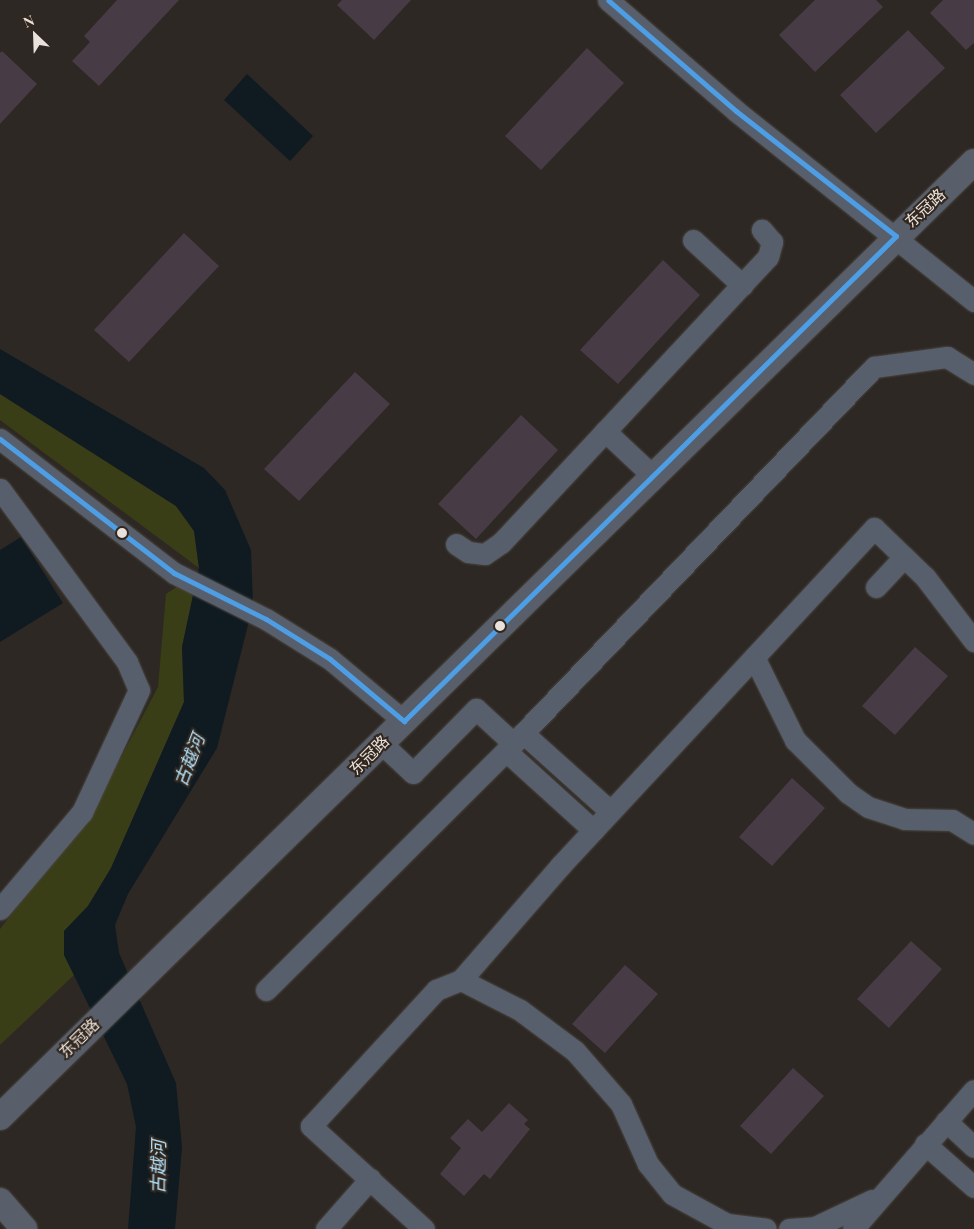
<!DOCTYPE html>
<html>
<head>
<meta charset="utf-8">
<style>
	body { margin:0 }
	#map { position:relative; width:974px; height:1229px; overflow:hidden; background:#2d2823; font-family:"Playfair Display","Noto Sans SC",serif }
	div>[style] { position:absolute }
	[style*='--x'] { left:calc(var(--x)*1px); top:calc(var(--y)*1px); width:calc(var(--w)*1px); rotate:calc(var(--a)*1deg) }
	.green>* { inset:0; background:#3a3e17 }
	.water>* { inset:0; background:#0f1b21 }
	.building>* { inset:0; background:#473b45 }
	.roads { filter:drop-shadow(0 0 1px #4a4641) drop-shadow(0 0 1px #4a4641) }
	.minor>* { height:21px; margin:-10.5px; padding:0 10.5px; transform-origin:10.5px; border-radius:10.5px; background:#585f6c }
	.major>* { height:26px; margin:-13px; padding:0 13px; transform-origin:13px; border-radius:13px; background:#585f6b }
	.bus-1>* { height:5px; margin:-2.5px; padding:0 2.5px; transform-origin:2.5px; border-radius:2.5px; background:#4d9ee5 }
	.dots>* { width:14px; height:14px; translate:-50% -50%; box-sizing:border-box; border:2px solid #32271e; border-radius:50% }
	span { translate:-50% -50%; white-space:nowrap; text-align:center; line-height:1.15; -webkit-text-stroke:4px #32271e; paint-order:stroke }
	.street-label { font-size:16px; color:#e9e1db }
	.water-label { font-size:18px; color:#b1e1f9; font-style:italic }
	.north { position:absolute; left:10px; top:10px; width:50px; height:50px; -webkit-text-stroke:4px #32271e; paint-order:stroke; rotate:336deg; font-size:14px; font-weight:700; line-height:20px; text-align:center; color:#e9e1db }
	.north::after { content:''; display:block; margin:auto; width:18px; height:22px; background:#e9e1db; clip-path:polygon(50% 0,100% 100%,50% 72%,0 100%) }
</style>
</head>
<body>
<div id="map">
	<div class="green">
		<i style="clip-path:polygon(0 394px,176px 506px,194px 531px,199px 568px,0 420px)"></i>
		<i style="clip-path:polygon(178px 586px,194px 589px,182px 647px,184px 702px,111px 868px,88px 906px,64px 931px,64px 955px,75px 974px,0 1045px,0 929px,96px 805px,158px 687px,166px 594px)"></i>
	</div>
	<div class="water">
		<i style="clip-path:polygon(247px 74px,313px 136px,290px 161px,224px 100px)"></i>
		<i style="clip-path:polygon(0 349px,204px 468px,225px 490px,251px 550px,253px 605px,217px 748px,128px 894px,115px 925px,119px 953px,176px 1083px,182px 1147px,175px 1229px,128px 1229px,136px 1127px,127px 1084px,64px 955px,64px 931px,88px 906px,111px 868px,184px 702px,182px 647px,199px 568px,194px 531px,176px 506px,0 394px)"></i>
		<i style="clip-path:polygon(21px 537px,63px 603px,0 642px,0 550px)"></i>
	</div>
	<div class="building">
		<i style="clip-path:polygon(117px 0,179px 0,99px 86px,72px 61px,90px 42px,84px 36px)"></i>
		<i style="clip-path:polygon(342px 0,411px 0,374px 40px,337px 5px)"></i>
		<i style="clip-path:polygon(815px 0,876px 0,883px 7px,815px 72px,779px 35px)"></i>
		<i style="clip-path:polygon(943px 0,974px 0,974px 43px,966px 50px,930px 13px)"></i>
		<i style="clip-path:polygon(908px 30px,945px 68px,876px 133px,840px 95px)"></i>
		<i style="clip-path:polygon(587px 48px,624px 83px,541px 170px,505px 136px)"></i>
		<i style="clip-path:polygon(2px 51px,37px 84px,0 124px,0 53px)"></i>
		<i style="clip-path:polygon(184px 233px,219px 266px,129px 362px,94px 330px)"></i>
		<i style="clip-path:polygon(663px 260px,700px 295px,618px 384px,580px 350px)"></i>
		<i style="clip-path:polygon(355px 372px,390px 404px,299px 501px,264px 469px)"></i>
		<i style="clip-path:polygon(521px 415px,558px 450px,476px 539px,438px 504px)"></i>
		<i style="clip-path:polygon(915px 647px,948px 676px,895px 735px,862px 706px)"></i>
		<i style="clip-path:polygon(792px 778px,825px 808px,772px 866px,739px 837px)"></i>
		<i style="clip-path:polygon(911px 941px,942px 969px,889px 1028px,857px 999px)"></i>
		<i style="clip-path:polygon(625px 965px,658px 994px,605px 1053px,572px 1024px)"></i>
		<i style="clip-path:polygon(793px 1068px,824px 1096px,771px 1154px,740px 1126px)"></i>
		<i style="clip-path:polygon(509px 1103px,528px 1120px,524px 1124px,530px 1129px,490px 1179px,484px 1174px,464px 1196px,440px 1174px,461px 1148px,450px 1138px,468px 1119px,482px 1132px)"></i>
	</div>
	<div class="roads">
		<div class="minor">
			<i style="--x:608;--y:0;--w:169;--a:40.9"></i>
			<i style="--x:736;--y:111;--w:305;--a:38.6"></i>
			<i style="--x:693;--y:240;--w:67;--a:42.6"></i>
			<i style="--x:605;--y:431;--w:66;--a:43.2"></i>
			<i style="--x:0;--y:439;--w:220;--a:37.6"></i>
			<i style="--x:174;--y:573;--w:103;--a:26.6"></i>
			<i style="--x:266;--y:619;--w:75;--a:32"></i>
			<i style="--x:330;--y:659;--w:97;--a:40"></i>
			<i style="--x:0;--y:489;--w:215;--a:53.7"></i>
			<i style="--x:127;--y:662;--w:30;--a:67"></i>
			<i style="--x:139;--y:690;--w:135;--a:115"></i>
			<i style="--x:82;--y:812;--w:127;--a:130.2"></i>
			<i style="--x:456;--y:544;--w:14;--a:34"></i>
			<i style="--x:468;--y:552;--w:17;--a:7"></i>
			<i style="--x:485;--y:554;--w:19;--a:-35"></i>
			<i style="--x:501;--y:543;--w:391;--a:-47"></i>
			<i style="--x:768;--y:257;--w:16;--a:-75"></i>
			<i style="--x:772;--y:242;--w:16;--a:-130"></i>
			<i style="--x:876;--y:587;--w:41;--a:-47"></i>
			<i style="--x:754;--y:657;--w:93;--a:63.7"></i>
			<i style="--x:795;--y:740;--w:75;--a:45"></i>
			<i style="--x:848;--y:793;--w:24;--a:35"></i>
			<i style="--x:868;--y:807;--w:38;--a:18"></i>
			<i style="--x:904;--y:819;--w:48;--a:1.2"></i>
			<i style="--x:952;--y:820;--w:26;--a:32"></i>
			<i style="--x:523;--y:733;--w:117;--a:41.9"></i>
			<i style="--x:381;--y:743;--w:44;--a:43.2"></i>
			<i style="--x:413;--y:773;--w:90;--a:-45.5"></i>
			<i style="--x:476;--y:709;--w:50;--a:42.6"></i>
			<i style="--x:506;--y:751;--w:118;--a:42.2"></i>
			<i style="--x:461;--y:980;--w:66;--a:27"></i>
			<i style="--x:520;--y:1010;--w:69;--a:36.7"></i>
			<i style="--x:575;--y:1051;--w:70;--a:49"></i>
			<i style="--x:621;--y:1104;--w:66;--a:65.8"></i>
			<i style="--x:648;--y:1164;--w:38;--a:51"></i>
			<i style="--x:672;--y:1194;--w:63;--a:28.6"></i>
			<i style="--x:727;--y:1224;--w:39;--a:7"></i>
			<i style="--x:266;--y:990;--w:339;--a:-44.9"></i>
			<i style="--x:506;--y:751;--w:532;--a:-46.22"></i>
			<i style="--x:874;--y:367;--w:74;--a:-7.8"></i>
			<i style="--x:947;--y:357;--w:32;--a:32"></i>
			<i style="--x:946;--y:1121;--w:38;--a:43"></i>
			<i style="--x:925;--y:1144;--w:65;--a:41.3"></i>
			<i style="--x:326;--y:1229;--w:67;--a:-48.7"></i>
			<i style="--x:424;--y:1229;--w:153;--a:-137.7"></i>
			<i style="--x:311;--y:1126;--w:185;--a:-47.4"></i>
			<i style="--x:436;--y:990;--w:27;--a:-22"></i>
			<i style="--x:461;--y:980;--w:152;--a:-49"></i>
			<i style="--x:561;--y:865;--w:460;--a:-47.1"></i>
			<i style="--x:874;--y:528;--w:71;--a:43.9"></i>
			<i style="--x:925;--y:577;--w:81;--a:52.6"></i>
			<i style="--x:789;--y:1229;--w:26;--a:-4"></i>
			<i style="--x:815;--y:1227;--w:63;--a:-25.3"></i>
			<i style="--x:853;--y:1229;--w:184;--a:-49"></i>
		</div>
		<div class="major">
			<i style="--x:0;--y:1117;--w:1364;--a:-44.44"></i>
			<i style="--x:0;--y:1201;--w:37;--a:49"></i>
		</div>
	</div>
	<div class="bus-1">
		<i style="--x:0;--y:439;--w:220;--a:37.6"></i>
		<i style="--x:174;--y:573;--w:103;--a:26.6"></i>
		<i style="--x:266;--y:619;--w:75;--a:32"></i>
		<i style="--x:330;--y:659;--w:97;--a:40"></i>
		<i style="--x:404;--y:721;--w:691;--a:-44.59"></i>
		<i style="--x:896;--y:236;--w:203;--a:-142"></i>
		<i style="--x:736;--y:111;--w:169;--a:-139.1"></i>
	</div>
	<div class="dots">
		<i style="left:122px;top:533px;background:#e9e1db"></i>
		<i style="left:500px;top:626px;background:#e9e1db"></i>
	</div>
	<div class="street-label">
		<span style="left:925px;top:208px;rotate:-43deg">东冠路</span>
		<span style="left:369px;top:755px;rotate:-45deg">东冠路</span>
		<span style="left:79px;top:1038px;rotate:-44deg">东冠路</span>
	</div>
	<div class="water-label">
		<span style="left:189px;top:760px;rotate:-69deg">古越河</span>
		<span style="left:158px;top:1167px;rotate:-89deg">古越河</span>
	</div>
	<div class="north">N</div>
</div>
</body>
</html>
